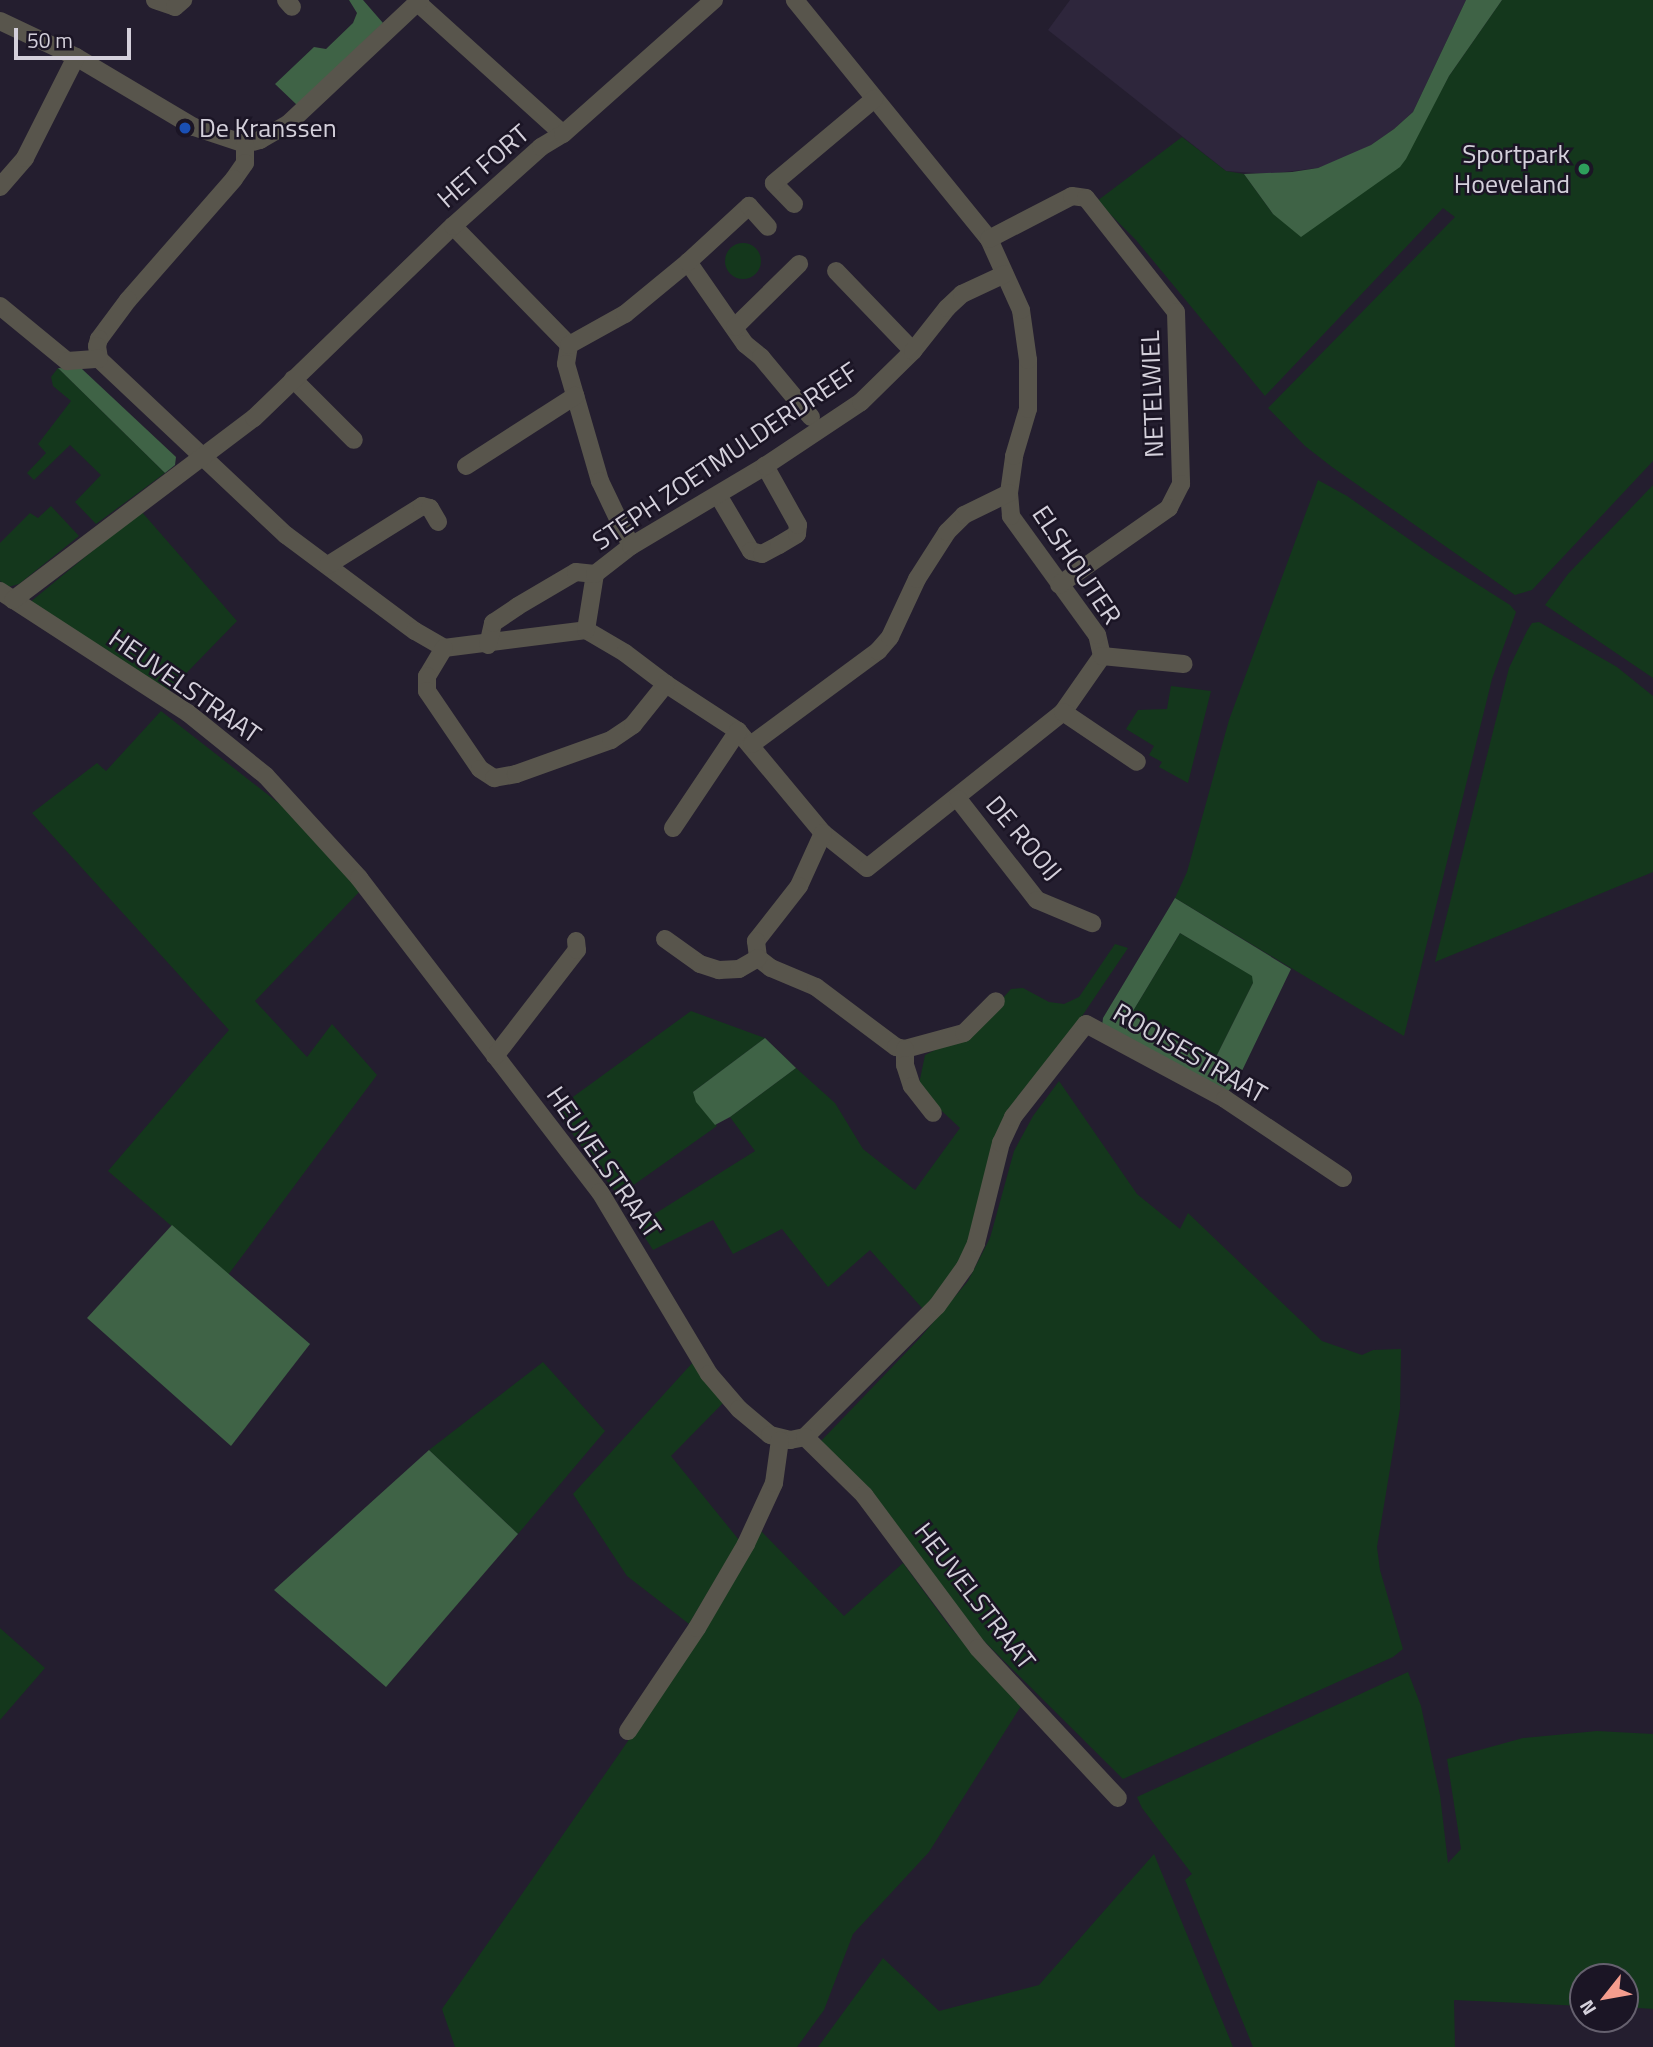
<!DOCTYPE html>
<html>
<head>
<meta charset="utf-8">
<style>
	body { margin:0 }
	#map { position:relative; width:1653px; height:2047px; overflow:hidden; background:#241e2f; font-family:"Titillium Web",sans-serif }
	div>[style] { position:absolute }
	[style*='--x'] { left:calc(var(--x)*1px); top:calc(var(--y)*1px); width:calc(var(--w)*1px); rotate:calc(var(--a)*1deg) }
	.built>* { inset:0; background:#2e263c }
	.green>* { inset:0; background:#14371c }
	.round { border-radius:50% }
	.forest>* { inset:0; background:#3f6346 }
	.minor>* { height:18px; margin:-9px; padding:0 9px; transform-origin:9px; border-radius:9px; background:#58554c }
	.dots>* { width:19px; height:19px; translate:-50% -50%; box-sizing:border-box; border:4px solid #1b1525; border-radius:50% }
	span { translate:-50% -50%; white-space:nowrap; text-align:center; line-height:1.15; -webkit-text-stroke:5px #1b1525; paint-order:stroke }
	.poi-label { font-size:26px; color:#d4d0db }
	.left { translate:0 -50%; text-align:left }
	.right { translate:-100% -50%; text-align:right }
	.street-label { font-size:26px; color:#d4d0db }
	.north { position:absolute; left:1569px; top:1963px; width:70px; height:70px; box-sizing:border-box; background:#1b1525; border:2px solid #65606e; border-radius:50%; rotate:239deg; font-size:19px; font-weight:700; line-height:28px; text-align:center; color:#d4d0db }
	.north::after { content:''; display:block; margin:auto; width:24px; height:32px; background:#f59d8e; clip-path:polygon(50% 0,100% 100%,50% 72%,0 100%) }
	.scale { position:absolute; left:14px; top:28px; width:117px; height:32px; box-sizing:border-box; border:4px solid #d4d0db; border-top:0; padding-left:9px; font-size:21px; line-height:24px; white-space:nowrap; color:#d4d0db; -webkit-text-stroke:5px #1b1525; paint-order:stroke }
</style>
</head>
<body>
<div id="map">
	<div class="built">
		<i style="clip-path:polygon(1070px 0,1466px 0,1413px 112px,1394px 129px,1371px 145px,1341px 160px,1318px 168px,1268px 174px,1226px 171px,1048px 30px)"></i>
	</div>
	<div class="green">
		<i style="clip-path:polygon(1502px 0,1653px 0,1653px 461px,1532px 590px,1515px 595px,1332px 467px,1305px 446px,1268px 408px,1455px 217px,1443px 208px,1265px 396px,1136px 240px,1097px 201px,1182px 137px,1226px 171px,1244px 174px,1273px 214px,1400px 166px,1449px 76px)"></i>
		<i class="round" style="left:725px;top:243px;width:36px;height:36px"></i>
		<i style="clip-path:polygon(58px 368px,165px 473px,96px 524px,75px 502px,101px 475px,70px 445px,34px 480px,27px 473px,46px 453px,38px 444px,71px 401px,53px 386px,51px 377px)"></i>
		<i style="clip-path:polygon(1318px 480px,1347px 496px,1433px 556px,1510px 605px,1516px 612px,1492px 679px,1404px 1036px,1175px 898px,1187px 872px,1229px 720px)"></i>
		<i style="clip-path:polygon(1653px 485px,1653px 678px,1545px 605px,1568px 574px)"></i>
		<i style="clip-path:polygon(51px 506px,79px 536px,19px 584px,8px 587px,0 581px,0 543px,30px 513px,38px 518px)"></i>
		<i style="clip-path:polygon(141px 511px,237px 621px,166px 694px,29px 603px)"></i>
		<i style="clip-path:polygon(1539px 622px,1617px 667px,1653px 696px,1653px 872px,1435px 962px,1509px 668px,1527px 631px,1532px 623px)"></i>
		<i style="clip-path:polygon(1171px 686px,1211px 691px,1188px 783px,1159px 767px,1162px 762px,1149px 755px,1154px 746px,1126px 729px,1138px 710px,1167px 709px)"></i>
		<i style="clip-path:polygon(161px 711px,295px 816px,360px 891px,255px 1001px,307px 1057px,332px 1024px,377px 1075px,228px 1275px,108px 1171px,229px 1030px,32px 813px,97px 763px,106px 771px)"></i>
		<i style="clip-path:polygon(1180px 933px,1253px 976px,1253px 983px,1215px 1059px,1210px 1060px,1188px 1048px,1135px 1017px,1133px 1011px)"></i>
		<i style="clip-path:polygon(1115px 944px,1128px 948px,1072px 1031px,1018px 1096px,1004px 1122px,973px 1236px,957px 1269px,923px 1309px,870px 1250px,828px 1287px,782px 1229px,733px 1254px,713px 1220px,653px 1250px,637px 1225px,755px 1151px,730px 1117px,796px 1068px,835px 1103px,863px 1149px,915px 1190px,960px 1128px,929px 1099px,919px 1084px,925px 1055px,973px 1031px,1011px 989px,1023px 988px,1049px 1002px,1064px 1004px,1079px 997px)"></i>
		<i style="clip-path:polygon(691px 1011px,765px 1038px,693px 1092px,717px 1126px,618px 1196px,555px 1110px)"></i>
		<i style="clip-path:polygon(1059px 1081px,1137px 1194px,1180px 1229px,1188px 1213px,1322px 1341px,1362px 1355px,1373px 1350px,1401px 1349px,1400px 1409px,1377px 1547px,1380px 1570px,1403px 1649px,1393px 1657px,1123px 1779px,969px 1626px,821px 1441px,920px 1338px,968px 1281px,990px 1238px,1014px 1151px,1033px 1116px)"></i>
		<i style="clip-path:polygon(695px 1360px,725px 1401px,671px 1456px,739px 1540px,689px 1624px,627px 1576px,573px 1494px)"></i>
		<i style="clip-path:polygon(543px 1362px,605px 1431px,518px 1534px,429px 1450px)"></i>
		<i style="clip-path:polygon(759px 1529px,844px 1616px,903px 1563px,950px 1627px,1021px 1706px,929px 1852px,853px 1934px,824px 2010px,797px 2047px,455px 2047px,442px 2009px,662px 1692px)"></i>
		<i style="clip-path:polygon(0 1628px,45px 1668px,0 1720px)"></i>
		<i style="clip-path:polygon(1408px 1672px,1421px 1706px,1440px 1795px,1448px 1863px,1461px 1849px,1447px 1759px,1523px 1738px,1597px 1731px,1653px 1734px,1653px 2009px,1625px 2007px,1625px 1977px,1583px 1977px,1583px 2006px,1454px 2000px,1455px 2047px,1253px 2047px,1185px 1880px,1192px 1874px,1142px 1808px,1137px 1797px)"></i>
		<i style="clip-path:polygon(1154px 1854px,1233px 2047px,818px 2047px,883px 1958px,939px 2011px,1039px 1985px)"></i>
	</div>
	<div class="forest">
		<i style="clip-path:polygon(349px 0,363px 0,383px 23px,297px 105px,275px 84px,314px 47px,326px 49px,353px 23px,357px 13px)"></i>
		<i style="clip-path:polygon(1466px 0,1502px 0,1449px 76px,1406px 159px,1400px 167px,1301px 237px,1273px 214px,1244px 174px,1292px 172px,1318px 168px,1371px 145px,1394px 129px,1413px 112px)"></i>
		<i style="clip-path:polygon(58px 368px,82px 369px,176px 457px,175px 465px,165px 473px)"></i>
		<i style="clip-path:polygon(evenodd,1175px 898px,1291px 969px,1240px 1075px,1227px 1093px,1102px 1026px,1103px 1018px,1175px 898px,1180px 933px,1252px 976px,1253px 983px,1215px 1059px,1210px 1060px,1135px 1017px,1133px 1011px,1180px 933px)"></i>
		<i style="clip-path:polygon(765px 1038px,796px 1068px,730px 1117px,715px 1125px,696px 1102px,693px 1092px)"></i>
		<i style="clip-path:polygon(172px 1225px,310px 1344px,231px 1446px,87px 1318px)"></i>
		<i style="clip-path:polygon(429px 1450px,518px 1534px,386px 1687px,274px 1590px)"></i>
	</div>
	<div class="minor">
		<i style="--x:155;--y:0;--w:21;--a:19"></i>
		<i style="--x:175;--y:7;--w:11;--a:-41"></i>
		<i style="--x:286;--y:0;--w:9;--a:49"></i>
		<i style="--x:418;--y:3;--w:195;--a:42.1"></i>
		<i style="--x:0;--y:21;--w:84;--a:25.3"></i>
		<i style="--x:76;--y:57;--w:137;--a:30.7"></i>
		<i style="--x:194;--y:127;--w:54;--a:18.4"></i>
		<i style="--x:245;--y:144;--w:16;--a:-15"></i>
		<i style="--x:260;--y:140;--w:34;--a:-30"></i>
		<i style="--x:289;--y:123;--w:180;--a:-43.2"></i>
		<i style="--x:245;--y:144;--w:19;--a:90"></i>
		<i style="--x:245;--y:163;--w:19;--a:125"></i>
		<i style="--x:234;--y:179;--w:161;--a:131.2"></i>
		<i style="--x:128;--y:300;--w:49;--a:126.6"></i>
		<i style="--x:99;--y:339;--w:7;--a:106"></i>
		<i style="--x:97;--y:346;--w:13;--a:81"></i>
		<i style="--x:99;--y:359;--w:257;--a:43.3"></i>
		<i style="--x:286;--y:535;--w:161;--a:36.7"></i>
		<i style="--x:415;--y:631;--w:34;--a:30"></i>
		<i style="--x:444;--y:648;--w:143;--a:-7.2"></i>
		<i style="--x:586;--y:630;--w:45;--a:30.5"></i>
		<i style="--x:625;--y:653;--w:51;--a:37.1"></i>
		<i style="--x:666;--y:684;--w:86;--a:33.1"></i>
		<i style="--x:738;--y:731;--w:133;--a:50.2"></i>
		<i style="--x:823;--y:833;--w:56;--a:38.5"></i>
		<i style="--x:867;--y:868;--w:251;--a:-38.5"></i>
		<i style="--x:1063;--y:712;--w:68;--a:-55.1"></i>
		<i style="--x:1102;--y:656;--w:22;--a:-103"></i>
		<i style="--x:1097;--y:635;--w:147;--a:-125.9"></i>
		<i style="--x:1011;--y:516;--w:23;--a:-95"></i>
		<i style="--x:1009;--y:493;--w:37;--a:-82"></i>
		<i style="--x:1014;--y:456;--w:49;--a:-73.4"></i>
		<i style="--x:1028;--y:409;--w:49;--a:-90"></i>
		<i style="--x:1028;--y:360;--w:50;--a:-98"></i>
		<i style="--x:1021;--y:310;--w:78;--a:-114.3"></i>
		<i style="--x:989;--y:239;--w:308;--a:-129.1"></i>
		<i style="--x:0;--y:187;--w:38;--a:-49"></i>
		<i style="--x:25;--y:158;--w:113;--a:-63.2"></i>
		<i style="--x:794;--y:204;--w:29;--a:-134"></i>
		<i style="--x:774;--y:183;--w:131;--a:-40"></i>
		<i style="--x:453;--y:226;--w:166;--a:45.7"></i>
		<i style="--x:569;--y:345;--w:19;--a:99"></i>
		<i style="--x:566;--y:364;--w:122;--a:73.8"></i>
		<i style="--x:600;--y:481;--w:72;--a:64.5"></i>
		<i style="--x:989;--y:239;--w:93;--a:-27.4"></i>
		<i style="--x:1072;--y:196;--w:14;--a:8"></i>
		<i style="--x:1086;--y:198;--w:145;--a:51.7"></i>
		<i style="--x:1176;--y:312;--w:172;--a:88.3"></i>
		<i style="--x:1181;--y:484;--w:27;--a:117"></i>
		<i style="--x:1169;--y:508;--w:134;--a:145"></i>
		<i style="--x:688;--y:262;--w:100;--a:55.2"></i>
		<i style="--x:745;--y:344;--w:21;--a:39"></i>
		<i style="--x:761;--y:357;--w:78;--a:50.2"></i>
		<i style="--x:836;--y:271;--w:111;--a:46.1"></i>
		<i style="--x:0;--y:306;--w:87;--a:39.4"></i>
		<i style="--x:67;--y:361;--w:32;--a:-4"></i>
		<i style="--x:735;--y:327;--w:90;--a:-44.5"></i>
		<i style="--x:569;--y:345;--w:64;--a:-29"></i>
		<i style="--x:625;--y:314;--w:82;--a:-39.5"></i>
		<i style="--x:688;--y:262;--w:83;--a:-42.6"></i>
		<i style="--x:749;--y:206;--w:28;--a:48"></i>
		<i style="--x:293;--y:379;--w:86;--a:45"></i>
		<i style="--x:466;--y:466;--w:130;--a:-32.7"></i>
		<i style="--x:718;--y:495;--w:65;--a:59.5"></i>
		<i style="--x:751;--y:551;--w:11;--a:15"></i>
		<i style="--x:762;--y:554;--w:19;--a:-28"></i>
		<i style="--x:779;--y:545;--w:21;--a:-31"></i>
		<i style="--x:797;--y:534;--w:9;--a:-84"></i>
		<i style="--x:798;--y:525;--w:68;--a:-119.2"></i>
		<i style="--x:328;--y:565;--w:111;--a:-32.1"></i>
		<i style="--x:422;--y:506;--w:8;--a:14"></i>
		<i style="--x:430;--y:508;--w:16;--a:60"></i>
		<i style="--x:0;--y:591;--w:224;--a:33"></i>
		<i style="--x:188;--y:713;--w:100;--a:38.9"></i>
		<i style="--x:266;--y:776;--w:138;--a:47.6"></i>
		<i style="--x:359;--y:878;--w:396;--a:52.5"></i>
		<i style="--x:600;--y:1192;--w:212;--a:59.1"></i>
		<i style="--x:709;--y:1374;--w:46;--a:49.4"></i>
		<i style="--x:739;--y:1409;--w:40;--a:40"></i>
		<i style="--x:770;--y:1435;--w:21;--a:14"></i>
		<i style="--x:790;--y:1440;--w:15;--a:-11"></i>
		<i style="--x:13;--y:600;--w:302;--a:-37.1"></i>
		<i style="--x:254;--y:418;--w:277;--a:-44"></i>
		<i style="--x:453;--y:226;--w:118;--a:-41.9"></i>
		<i style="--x:541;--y:147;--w:26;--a:-31"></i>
		<i style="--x:563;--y:134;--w:202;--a:-41.6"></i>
		<i style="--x:586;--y:630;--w:57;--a:-80.9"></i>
		<i style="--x:488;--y:645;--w:23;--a:-77"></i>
		<i style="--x:493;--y:623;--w:30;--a:-34"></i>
		<i style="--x:518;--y:606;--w:67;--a:-30.4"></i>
		<i style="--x:576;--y:572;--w:19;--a:6"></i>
		<i style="--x:595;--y:574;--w:46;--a:-37.9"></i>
		<i style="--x:631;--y:546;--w:156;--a:-30.8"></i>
		<i style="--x:765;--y:466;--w:115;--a:-33.7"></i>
		<i style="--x:861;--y:402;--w:73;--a:-44.4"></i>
		<i style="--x:913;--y:351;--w:55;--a:-51.7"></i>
		<i style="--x:947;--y:308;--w:21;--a:-43"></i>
		<i style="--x:962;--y:294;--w:47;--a:-24.9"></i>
		<i style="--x:444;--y:648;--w:33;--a:121"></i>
		<i style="--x:427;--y:676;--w:15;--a:90"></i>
		<i style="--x:427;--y:691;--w:94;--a:55.8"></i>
		<i style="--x:480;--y:769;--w:17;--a:33"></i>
		<i style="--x:494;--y:778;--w:22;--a:-10"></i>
		<i style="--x:516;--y:774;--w:101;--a:-19.7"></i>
		<i style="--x:611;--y:740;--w:27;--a:-34"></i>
		<i style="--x:633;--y:725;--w:53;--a:-51.2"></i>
		<i style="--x:1102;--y:656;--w:82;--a:5.6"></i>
		<i style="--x:1063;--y:712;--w:89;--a:34"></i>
		<i style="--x:752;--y:744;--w:157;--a:-36.4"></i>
		<i style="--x:878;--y:651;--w:18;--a:-49"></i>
		<i style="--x:890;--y:637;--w:64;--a:-65"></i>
		<i style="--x:917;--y:579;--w:56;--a:-57.4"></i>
		<i style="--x:947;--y:532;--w:24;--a:-45"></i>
		<i style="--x:964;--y:515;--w:50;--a:-26.1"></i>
		<i style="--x:958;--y:799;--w:128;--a:52"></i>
		<i style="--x:1037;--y:900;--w:60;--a:22.7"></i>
		<i style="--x:673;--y:828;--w:117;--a:-56.2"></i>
		<i style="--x:823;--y:833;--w:58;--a:114.4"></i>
		<i style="--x:799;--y:886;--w:70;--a:128"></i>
		<i style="--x:756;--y:941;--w:17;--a:83"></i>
		<i style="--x:758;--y:958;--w:16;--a:38"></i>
		<i style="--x:771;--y:968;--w:49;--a:22.9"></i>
		<i style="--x:816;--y:987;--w:100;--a:36.9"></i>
		<i style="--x:896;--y:1047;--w:9;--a:13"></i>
		<i style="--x:905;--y:1049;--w:61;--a:-15.2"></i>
		<i style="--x:964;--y:1033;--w:45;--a:-45"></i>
		<i style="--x:665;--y:939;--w:43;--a:35.5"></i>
		<i style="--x:700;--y:964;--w:20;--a:18"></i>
		<i style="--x:719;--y:970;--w:20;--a:-3"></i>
		<i style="--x:739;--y:969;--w:22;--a:-30"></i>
		<i style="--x:905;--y:1049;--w:16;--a:90"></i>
		<i style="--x:905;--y:1065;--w:22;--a:72"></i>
		<i style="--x:912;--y:1086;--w:34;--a:52"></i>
		<i style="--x:495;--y:1056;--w:134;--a:-52.3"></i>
		<i style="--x:577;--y:950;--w:9;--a:-96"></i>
		<i style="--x:805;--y:1437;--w:186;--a:-44.8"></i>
		<i style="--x:937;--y:1306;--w:48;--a:-54.3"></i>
		<i style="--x:965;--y:1267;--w:26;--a:-65"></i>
		<i style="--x:976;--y:1243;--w:103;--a:-76"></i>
		<i style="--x:1001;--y:1143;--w:29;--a:-65"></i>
		<i style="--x:1013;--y:1117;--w:118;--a:-51.9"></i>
		<i style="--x:1086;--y:1024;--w:158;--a:28.3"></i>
		<i style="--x:1225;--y:1099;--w:142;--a:33.8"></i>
		<i style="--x:805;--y:1437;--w:83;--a:44.5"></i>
		<i style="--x:864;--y:1495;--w:191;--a:53.3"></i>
		<i style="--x:978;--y:1648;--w:205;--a:47"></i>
		<i style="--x:628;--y:1731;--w:124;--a:-56.2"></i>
		<i style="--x:697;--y:1628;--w:97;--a:-59.7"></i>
		<i style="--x:746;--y:1544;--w:67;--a:-65.3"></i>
		<i style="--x:774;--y:1483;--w:43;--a:-82.1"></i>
	</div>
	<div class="dots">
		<i style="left:185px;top:128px;background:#1a4fb4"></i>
		<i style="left:1584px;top:169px;background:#2e9e5b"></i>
	</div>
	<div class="poi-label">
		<span class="left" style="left:199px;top:128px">De Kranssen</span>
		<span class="right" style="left:1570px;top:169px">Sportpark<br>Hoeveland</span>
	</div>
	<div class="street-label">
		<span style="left:483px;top:166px;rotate:-41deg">HET FORT</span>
		<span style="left:1152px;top:394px;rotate:-92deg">NETELWIEL</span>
		<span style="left:725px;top:456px;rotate:-34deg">STEPH ZOETMULDERDREEF</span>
		<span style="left:1077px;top:565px;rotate:56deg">ELSHOUTER</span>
		<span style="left:185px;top:686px;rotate:35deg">HEUVELSTRAAT</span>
		<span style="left:1024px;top:838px;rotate:50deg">DE ROOIJ</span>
		<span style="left:1190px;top:1053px;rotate:30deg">ROOISESTRAAT</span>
		<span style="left:604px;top:1162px;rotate:55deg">HEUVELSTRAAT</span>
		<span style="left:975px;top:1596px;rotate:52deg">HEUVELSTRAAT</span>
	</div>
	<div class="north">N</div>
	<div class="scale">50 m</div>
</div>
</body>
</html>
